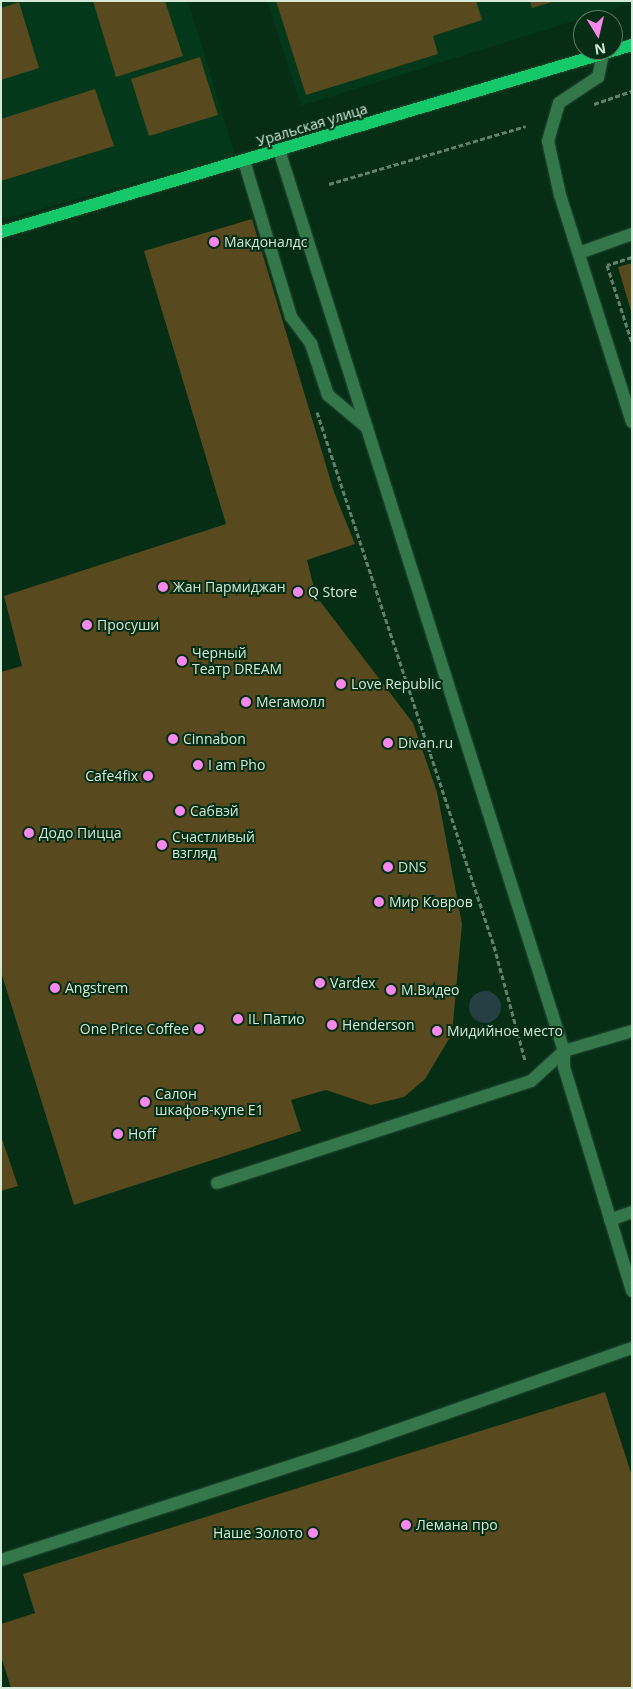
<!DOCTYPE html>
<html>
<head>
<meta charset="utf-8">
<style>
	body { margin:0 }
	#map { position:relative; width:633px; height:1689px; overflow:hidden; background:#052e15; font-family:"Open Sans",sans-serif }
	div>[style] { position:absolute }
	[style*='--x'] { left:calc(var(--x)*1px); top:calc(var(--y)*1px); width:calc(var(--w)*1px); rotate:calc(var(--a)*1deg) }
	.built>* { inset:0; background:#04381a }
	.water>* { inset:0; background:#263f44 }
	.round { border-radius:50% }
	.building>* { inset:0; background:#584a1e }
	.path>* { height:3px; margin-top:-1.5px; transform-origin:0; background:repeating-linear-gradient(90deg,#61816b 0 5px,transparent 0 7.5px) }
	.roads { filter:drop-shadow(0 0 1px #264c34) drop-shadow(0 0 1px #264c34) }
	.minor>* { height:12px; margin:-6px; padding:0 6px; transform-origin:6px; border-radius:6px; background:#34774a }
	.major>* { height:12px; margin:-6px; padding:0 6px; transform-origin:6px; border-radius:6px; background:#15c869 }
	.dots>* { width:14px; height:14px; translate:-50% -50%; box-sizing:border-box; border:2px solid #052e15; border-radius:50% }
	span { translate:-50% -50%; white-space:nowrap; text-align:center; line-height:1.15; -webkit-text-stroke:4px #052e15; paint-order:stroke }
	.street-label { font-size:14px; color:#d4e9d8 }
	.poi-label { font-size:14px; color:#d4e9d8 }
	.left { translate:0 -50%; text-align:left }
	.right { translate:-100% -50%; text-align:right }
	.frame { position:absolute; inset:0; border:2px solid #d4e9d8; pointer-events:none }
	.north { position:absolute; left:573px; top:10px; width:50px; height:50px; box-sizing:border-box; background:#052e15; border:1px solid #587963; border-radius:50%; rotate:171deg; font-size:14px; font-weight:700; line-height:20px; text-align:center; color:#d4e9d8 }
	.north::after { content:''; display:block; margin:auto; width:18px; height:22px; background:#f888ea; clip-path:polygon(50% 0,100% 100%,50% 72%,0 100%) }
</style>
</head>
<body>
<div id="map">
	<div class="built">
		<i style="clip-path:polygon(1px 1px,188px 1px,235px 155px,1px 220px)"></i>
		<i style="clip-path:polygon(267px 1px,632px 1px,632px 3px,301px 106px)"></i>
	</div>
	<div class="water">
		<i class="round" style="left:469px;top:991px;width:32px;height:32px"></i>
	</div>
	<div class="building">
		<i style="clip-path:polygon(93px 1px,165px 1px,183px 56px,116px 77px)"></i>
		<i style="clip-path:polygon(276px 1px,476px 1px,482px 20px,433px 36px,438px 54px,306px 95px)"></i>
		<i style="clip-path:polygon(530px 1px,552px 1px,552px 2px,532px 8px)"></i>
		<i style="clip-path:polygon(19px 2px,39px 68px,1px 80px,1px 8px)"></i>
		<i style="clip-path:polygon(200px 57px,218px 115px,149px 136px,131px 79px)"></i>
		<i style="clip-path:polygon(95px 89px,114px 146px,1px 181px,1px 119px)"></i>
		<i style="clip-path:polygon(252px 219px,334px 492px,355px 544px,307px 560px,316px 596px,413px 723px,437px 792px,462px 924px,452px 1034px,425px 1079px,404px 1097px,371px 1105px,326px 1090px,291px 1100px,301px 1131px,74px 1205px,1px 972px,1px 672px,22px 666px,4px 596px,226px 524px,144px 251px)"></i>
		<i style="clip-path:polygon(632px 263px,632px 311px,631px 311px,618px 267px)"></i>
		<i style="clip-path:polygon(1px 1136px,18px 1186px,1px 1191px)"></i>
		<i style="clip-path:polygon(605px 1392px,632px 1476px,632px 1688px,11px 1688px,1px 1656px,1px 1624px,35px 1613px,23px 1574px)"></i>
	</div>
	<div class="path">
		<i style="--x:594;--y:104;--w:40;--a:-18.9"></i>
		<i style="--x:329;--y:184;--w:205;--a:-16.4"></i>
		<i style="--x:632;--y:257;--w:26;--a:162"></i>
		<i style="--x:607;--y:265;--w:82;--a:72.2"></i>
		<i style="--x:317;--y:412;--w:563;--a:71.66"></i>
		<i style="--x:494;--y:946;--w:118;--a:74.8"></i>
	</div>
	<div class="roads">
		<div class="minor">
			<i style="--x:603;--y:54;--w:24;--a:102"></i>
			<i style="--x:598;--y:77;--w:47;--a:146.3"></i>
			<i style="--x:559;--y:103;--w:40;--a:106"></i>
			<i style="--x:548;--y:141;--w:55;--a:77.5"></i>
			<i style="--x:560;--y:195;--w:238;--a:72.4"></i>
			<i style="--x:279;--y:150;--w:945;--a:72.45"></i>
			<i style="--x:564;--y:1051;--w:16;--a:90"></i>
			<i style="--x:564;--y:1067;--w:234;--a:73.1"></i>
			<i style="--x:244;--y:161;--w:163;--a:73.2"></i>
			<i style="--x:291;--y:317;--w:34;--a:53"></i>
			<i style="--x:311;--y:344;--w:54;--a:71.6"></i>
			<i style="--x:328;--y:395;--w:51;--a:40.2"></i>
			<i style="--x:579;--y:253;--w:56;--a:-19.7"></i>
			<i style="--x:217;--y:1183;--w:330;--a:-18"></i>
			<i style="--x:531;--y:1081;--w:45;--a:-42.3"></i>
			<i style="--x:564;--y:1051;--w:71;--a:-16.4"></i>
			<i style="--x:610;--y:1220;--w:23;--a:-20"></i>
			<i style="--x:1;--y:1560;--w:372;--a:-18"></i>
			<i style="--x:355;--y:1445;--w:293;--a:-19.3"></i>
		</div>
		<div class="major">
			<i style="--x:1;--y:232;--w:658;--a:-16.51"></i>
		</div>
	</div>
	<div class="dots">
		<i style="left:214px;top:242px;background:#f888ea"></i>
		<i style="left:163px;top:587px;background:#f888ea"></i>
		<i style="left:298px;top:592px;background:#f888ea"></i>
		<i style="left:87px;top:625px;background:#f888ea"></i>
		<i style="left:182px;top:661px;background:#f888ea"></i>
		<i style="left:341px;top:684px;background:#f888ea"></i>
		<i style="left:246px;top:702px;background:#f888ea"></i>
		<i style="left:173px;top:739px;background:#f888ea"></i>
		<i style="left:388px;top:743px;background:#f888ea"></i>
		<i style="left:198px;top:765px;background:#f888ea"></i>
		<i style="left:148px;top:776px;background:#f888ea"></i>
		<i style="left:180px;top:811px;background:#f888ea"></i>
		<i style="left:29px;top:833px;background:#f888ea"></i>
		<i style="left:162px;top:845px;background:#f888ea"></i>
		<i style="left:388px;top:867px;background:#f888ea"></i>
		<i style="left:379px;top:902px;background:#f888ea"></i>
		<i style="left:320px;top:983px;background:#f888ea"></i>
		<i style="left:55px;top:988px;background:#f888ea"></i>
		<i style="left:391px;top:990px;background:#f888ea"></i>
		<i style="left:238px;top:1019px;background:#f888ea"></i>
		<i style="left:332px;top:1025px;background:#f888ea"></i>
		<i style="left:199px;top:1029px;background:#f888ea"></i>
		<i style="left:437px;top:1031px;background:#f888ea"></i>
		<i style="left:145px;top:1102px;background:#f888ea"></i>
		<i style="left:118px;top:1134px;background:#f888ea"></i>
		<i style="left:406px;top:1525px;background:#f888ea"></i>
		<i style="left:313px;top:1533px;background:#f888ea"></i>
	</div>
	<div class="street-label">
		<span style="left:312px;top:125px;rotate:-17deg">Уральская улица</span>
	</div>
	<div class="poi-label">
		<span class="left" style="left:224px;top:242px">Макдоналдс</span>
		<span class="left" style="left:173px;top:587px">Жан Пармиджан</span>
		<span class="left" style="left:308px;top:592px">Q Store</span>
		<span class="left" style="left:97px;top:625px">Просуши</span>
		<span class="left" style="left:192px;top:661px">Черный<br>Театр DREAM</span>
		<span class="left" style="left:351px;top:684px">Love Republic</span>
		<span class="left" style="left:256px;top:702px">Мегамолл</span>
		<span class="left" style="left:183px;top:739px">Cinnabon</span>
		<span class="left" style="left:398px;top:743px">Divan.ru</span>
		<span class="left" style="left:208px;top:765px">I am Pho</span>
		<span class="right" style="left:138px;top:776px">Cafe4fix</span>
		<span class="left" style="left:190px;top:811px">Сабвэй</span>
		<span class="left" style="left:39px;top:833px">Додо Пицца</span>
		<span class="left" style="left:172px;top:845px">Счастливый<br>взгляд</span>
		<span class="left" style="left:398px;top:867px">DNS</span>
		<span class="left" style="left:389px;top:902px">Мир Ковров</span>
		<span class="left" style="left:330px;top:983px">Vardex</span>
		<span class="left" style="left:65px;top:988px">Angstrem</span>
		<span class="left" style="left:401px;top:990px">М.Видео</span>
		<span class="left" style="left:248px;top:1019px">IL Патио</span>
		<span class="left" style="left:342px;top:1025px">Henderson</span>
		<span class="right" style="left:189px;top:1029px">One Price Coffee</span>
		<span class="left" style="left:447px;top:1031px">Мидийное место</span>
		<span class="left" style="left:155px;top:1102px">Салон<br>шкафов-купе Е1</span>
		<span class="left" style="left:128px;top:1134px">Hoff</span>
		<span class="left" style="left:416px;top:1525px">Лемана про</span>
		<span class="right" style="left:303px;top:1533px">Наше Золото</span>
	</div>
	<div class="frame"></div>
	<div class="north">N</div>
</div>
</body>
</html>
